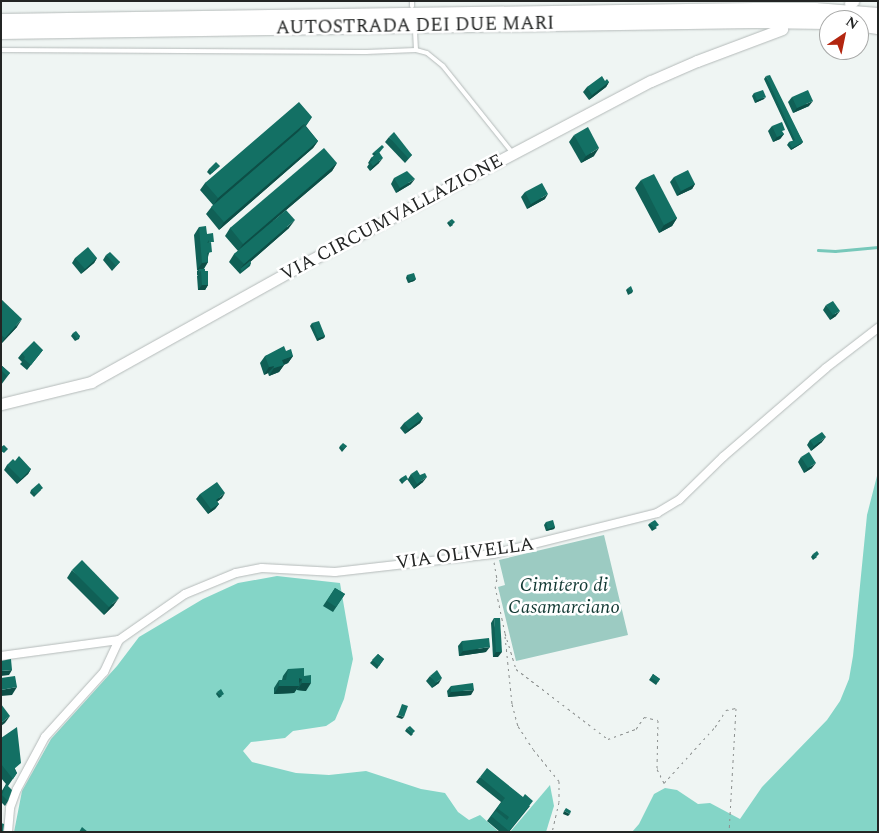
<!DOCTYPE html>
<html>
<head>
<meta charset="utf-8">
<style>
	body { margin:0 }
	#map { position:relative; width:879px; height:833px; overflow:hidden; background:#eff5f3; font-family:Spectral,serif }
	div>[style] { position:absolute }
	[style*='--x'] { left:calc(var(--x)*1px); top:calc(var(--y)*1px); width:calc(var(--w)*1px); rotate:calc(var(--a)*1deg) }
	.green>* { inset:0; background:#9ccbc2 }
	.forest>* { inset:0; background:#84d5c7 }
	.stream>* { height:2.5px; margin:-1.25px; padding:0 1.25px; transform-origin:1.25px; border-radius:1.25px; background:#77c8ba }
	.path>* { height:1px; margin-top:-0.5px; transform-origin:0; background:repeating-linear-gradient(90deg,#8b8f8e 0 2.5px,transparent 0 6.5px) }
	.roads { filter:drop-shadow(0 0 1px #b4bab9) drop-shadow(0 0 1px #b4bab9) }
	.lane>* { height:4px; margin:-2px; padding:0 2px; transform-origin:2px; border-radius:2px; background:#fff }
	.street>* { height:8px; margin:-4px; padding:0 4px; transform-origin:4px; border-radius:4px; background:#fff }
	.secondary>* { height:11px; margin:-5.5px; padding:0 5.5px; transform-origin:5.5px; border-radius:5.5px; background:#fff }
	.highway>* { height:14px; margin:-7px; padding:0 7px; transform-origin:7px; border-radius:7px; background:#fff }
	.wall>* { inset:0; background:#106056 }
	.shaded-wall>* { inset:0; background:#0d4e46 }
	.building>* { inset:0; background:#137064 }
	span { translate:-50% -50%; white-space:nowrap; text-align:center; line-height:1.15; -webkit-text-stroke:5px #fff; paint-order:stroke }
	.street-label { font-size:19px; color:#232524 }
	.park-label { font-size:19px; color:#123933; font-style:italic }
	.frame { position:absolute; inset:0; border:2px solid #232524; pointer-events:none }
	.north { position:absolute; left:819px; top:10px; width:50px; height:50px; box-sizing:border-box; background:#fff; border:1px solid #a7a8a7; border-radius:50%; rotate:34deg; font-size:14px; font-weight:700; line-height:20px; text-align:center; color:#232524 }
	.north::after { content:''; display:block; margin:auto; width:18px; height:22px; background:#b32610; clip-path:polygon(50% 0,100% 100%,50% 72%,0 100%) }
</style>
</head>
<body>
<div id="map">
	<div class="green">
		<i style="clip-path:polygon(604px 535px,628px 635px,516px 661px,498px 587px,505px 585px,499px 560px)"></i>
	</div>
	<div class="forest">
		<i style="clip-path:polygon(878px 472px,878px 832px,632px 832px,639px 824px,654px 794px,665px 788px,677px 790px,698px 804px,710px 803px,740px 819px,762px 787px,827px 720px,840px 701px,849px 679px,853px 656px,867px 515px)"></i>
		<i style="clip-path:polygon(277px 576px,340px 583px,353px 659px,344px 699px,335px 720px,326px 726px,293px 731px,285px 738px,251px 742px,243px 751px,252px 762px,296px 773px,329px 775px,366px 771px,421px 789px,445px 793px,458px 812px,469px 820px,480px 815px,499px 832px,14px 832px,22px 791px,51px 739px,117px 666px,139px 637px,203px 599px,238px 583px)"></i>
		<i style="clip-path:polygon(550px 785px,554px 806px,546px 832px,510px 832px)"></i>
	</div>
	<div class="stream">
		<i style="--x:818;--y:250;--w:17;--a:3"></i>
		<i style="--x:835;--y:251;--w:43;--a:-5.3"></i>
	</div>
	<div class="path">
		<i style="--x:494;--y:562;--w:17;--a:80"></i>
		<i style="--x:497;--y:579;--w:7;--a:106"></i>
		<i style="--x:495;--y:586;--w:48;--a:78"></i>
		<i style="--x:505;--y:633;--w:38;--a:73"></i>
		<i style="--x:516;--y:669;--w:116;--a:37.3"></i>
		<i style="--x:608;--y:739;--w:30;--a:-20"></i>
		<i style="--x:636;--y:729;--w:14;--a:-56"></i>
		<i style="--x:644;--y:717;--w:14;--a:12"></i>
		<i style="--x:658;--y:720;--w:49;--a:91.2"></i>
		<i style="--x:657;--y:769;--w:16;--a:63"></i>
		<i style="--x:664;--y:783;--w:76;--a:-47.7"></i>
		<i style="--x:715;--y:727;--w:20;--a:-57"></i>
		<i style="--x:726;--y:710;--w:10;--a:-11"></i>
		<i style="--x:736;--y:708;--w:124;--a:93.2"></i>
		<i style="--x:505;--y:636;--w:68;--a:84.1"></i>
		<i style="--x:512;--y:704;--w:23;--a:75"></i>
		<i style="--x:518;--y:726;--w:27;--a:57"></i>
		<i style="--x:533;--y:749;--w:41;--a:50.9"></i>
		<i style="--x:559;--y:781;--w:21;--a:90"></i>
		<i style="--x:559;--y:802;--w:31;--a:103"></i>
		<i style="--x:518;--y:832;--w:6;--a:0"></i>
	</div>
	<div class="roads">
		<div class="lane">
			<i style="--x:412;--y:1;--w:5;--a:90"></i>
			<i style="--x:415;--y:31;--w:19;--a:87"></i>
			<i style="--x:1;--y:50;--w:365;--a:0.3"></i>
			<i style="--x:366;--y:52;--w:50;--a:-2.3"></i>
			<i style="--x:416;--y:50;--w:11;--a:15"></i>
			<i style="--x:427;--y:53;--w:21;--a:39"></i>
			<i style="--x:443;--y:66;--w:110;--a:51.3"></i>
		</div>
		<div class="street">
			<i style="--x:1;--y:656;--w:119;--a:-7.7"></i>
			<i style="--x:119;--y:640;--w:80;--a:-34.9"></i>
			<i style="--x:185;--y:594;--w:55;--a:-22.4"></i>
			<i style="--x:236;--y:573;--w:26;--a:-11"></i>
			<i style="--x:262;--y:568;--w:73;--a:3.1"></i>
			<i style="--x:335;--y:572;--w:159;--a:-6.5"></i>
			<i style="--x:493;--y:554;--w:169;--a:-14"></i>
			<i style="--x:657;--y:513;--w:26;--a:-31"></i>
			<i style="--x:679;--y:500;--w:62;--a:-44.3"></i>
			<i style="--x:723;--y:457;--w:136;--a:-40.8"></i>
			<i style="--x:826;--y:368;--w:66;--a:-37.6"></i>
			<i style="--x:8;--y:832;--w:24;--a:-85"></i>
			<i style="--x:10;--y:808;--w:20;--a:-70"></i>
			<i style="--x:17;--y:789;--w:59;--a:-61.7"></i>
			<i style="--x:45;--y:737;--w:88;--a:-47.8"></i>
			<i style="--x:104;--y:672;--w:35;--a:-65"></i>
		</div>
		<div class="secondary">
			<i style="--x:850;--y:3;--w:4;--a:-34"></i>
			<i style="--x:1;--y:404;--w:93;--a:-13.7"></i>
			<i style="--x:91;--y:382;--w:232;--a:-29.1"></i>
			<i style="--x:294;--y:269;--w:403;--a:-27.8"></i>
			<i style="--x:651;--y:81;--w:50;--a:-23.5"></i>
			<i style="--x:697;--y:61;--w:91;--a:-20.6"></i>
		</div>
		<div class="highway">
			<i style="--x:1;--y:21;--w:754;--a:-0.84"></i>
			<i style="--x:755;--y:10;--w:60;--a:0"></i>
			<i style="--x:815;--y:10;--w:63;--a:4.5"></i>
			<i style="--x:859;--y:24;--w:19;--a:9"></i>
			<i style="--x:1;--y:32;--w:754;--a:-0.84"></i>
			<i style="--x:755;--y:21;--w:74;--a:0.8"></i>
		</div>
	</div>
	<div class="wall">
		<i style="clip-path:polygon(766px 76px,803px 142px,801px 144px,791px 150px,787px 145px,789px 142px,793px 141px,764px 79px)"></i>
		<i style="clip-path:polygon(605px 81px,609px 82px,606px 87px,589px 100px,583px 92px,587px 87px)"></i>
		<i style="clip-path:polygon(754px 93px,764px 99px,755px 103px,752px 96px)"></i>
		<i style="clip-path:polygon(792px 97px,809px 106px,793px 113px,788px 102px)"></i>
		<i style="clip-path:polygon(312px 117px,306px 126px,318px 141px,313px 148px,219px 230px,206px 214px,213px 205px,200px 190px,205px 183px)"></i>
		<i style="clip-path:polygon(772px 126px,784px 134px,780px 139px,773px 142px,768px 131px)"></i>
		<i style="clip-path:polygon(574px 135px,594px 156px,581px 163px,569px 142px)"></i>
		<i style="clip-path:polygon(389px 137px,412px 155px,405px 163px,385px 142px)"></i>
		<i style="clip-path:polygon(374px 152px,379px 153px,379px 163px,370px 171px,367px 167px,369px 164px,368px 163px,371px 158px,374px 156px,372px 154px)"></i>
		<i style="clip-path:polygon(337px 163px,332px 171px,273px 221px,289px 228px,250px 262px,251px 263px,250px 266px,240px 274px,229px 262px,234px 254px,238px 251px,225px 236px,230px 228px)"></i>
		<i style="clip-path:polygon(220px 166px,210px 175px,207px 172px,209px 169px)"></i>
		<i style="clip-path:polygon(674px 177px,695px 184px,692px 189px,677px 196px,670px 182px)"></i>
		<i style="clip-path:polygon(394px 178px,411px 184px,396px 193px,391px 184px)"></i>
		<i style="clip-path:polygon(641px 180px,677px 218px,672px 226px,659px 233px,635px 188px)"></i>
		<i style="clip-path:polygon(525px 192px,545px 199px,527px 209px,521px 197px)"></i>
		<i style="clip-path:polygon(449px 221px,453px 225px,450px 227px,447px 223px)"></i>
		<i style="clip-path:polygon(199px 227px,207px 234px,211px 246px,208px 257px,208px 262px,204px 269px,208px 285px,205px 290px,198px 290px,197px 276px,198px 275px,197px 275px,197px 271px,198px 270px,197px 270px,194px 235px)"></i>
		<i style="clip-path:polygon(106px 255px,120px 262px,112px 271px,103px 260px)"></i>
		<i style="clip-path:polygon(75px 258px,97px 258px,94px 263px,81px 274px,72px 263px)"></i>
		<i style="clip-path:polygon(407px 275px,416px 279px,414px 281px,408px 283px,406px 278px)"></i>
		<i style="clip-path:polygon(628px 288px,633px 291px,632px 293px,628px 295px,626px 290px)"></i>
		<i style="clip-path:polygon(1px 299px,17px 327px,1px 344px)"></i>
		<i style="clip-path:polygon(826px 305px,836px 316px,830px 320px,823px 310px)"></i>
		<i style="clip-path:polygon(312px 323px,325px 336px,324px 338px,317px 341px,310px 326px)"></i>
		<i style="clip-path:polygon(73px 333px,80px 336px,79px 339px,75px 341px,71px 336px)"></i>
		<i style="clip-path:polygon(43px 350px,27px 370px,20px 364px,22px 362px,18px 358px,22px 353px)"></i>
		<i style="clip-path:polygon(286px 351px,293px 356px,288px 363px,284px 365px,279px 372px,269px 376px,268px 373px,264px 375px,260px 363px,265px 356px)"></i>
		<i style="clip-path:polygon(1px 365px,10px 373px,1px 385px)"></i>
		<i style="clip-path:polygon(423px 418px,420px 423px,405px 434px,400px 428px,404px 423px)"></i>
		<i style="clip-path:polygon(810px 440px,822px 442px,811px 451px,807px 445px)"></i>
		<i style="clip-path:polygon(340px 446px,347px 446px,342px 452px,339px 448px)"></i>
		<i style="clip-path:polygon(801px 457px,812px 468px,804px 473px,798px 462px)"></i>
		<i style="clip-path:polygon(15px 461px,31px 469px,28px 474px,17px 484px,4px 470px,7px 465px)"></i>
		<i style="clip-path:polygon(411px 474px,423px 482px,414px 489px,407px 479px,402px 484px,399px 480px,401px 478px,408px 479px)"></i>
		<i style="clip-path:polygon(31px 490px,41px 490px,34px 497px,30px 493px)"></i>
		<i style="clip-path:polygon(200px 494px,222px 498px,217px 502px,219px 504px,215px 509px,208px 514px,196px 499px)"></i>
		<i style="clip-path:polygon(546px 522px,555px 527px,554px 529px,546px 531px,544px 525px)"></i>
		<i style="clip-path:polygon(650px 523px,657px 528px,652px 531px,648px 525px)"></i>
		<i style="clip-path:polygon(813px 554px,817px 557px,813px 560px,811px 557px)"></i>
		<i style="clip-path:polygon(72px 570px,114px 605px,104px 615px,67px 578px)"></i>
		<i style="clip-path:polygon(335px 588px,345px 594px,333px 612px,323px 606px)"></i>
		<i style="clip-path:polygon(494px 618px,498px 657px,493px 657px,491px 623px)"></i>
		<i style="clip-path:polygon(462px 641px,486px 652px,459px 656px,458px 646px)"></i>
		<i style="clip-path:polygon(378px 654px,384px 659px,377px 669px,370px 663px)"></i>
		<i style="clip-path:polygon(288px 669px,304px 676px,306px 691px,297px 690px,297px 689px,294px 693px,274px 694px,274px 688px,279px 680px,282px 680px,283px 676px)"></i>
		<i style="clip-path:polygon(653px 674px,660px 679px,656px 685px,649px 680px)"></i>
		<i style="clip-path:polygon(430px 676px,439px 683px,432px 688px,426px 681px)"></i>
		<i style="clip-path:polygon(451px 686px,471px 695px,448px 697px,447px 691px)"></i>
		<i style="clip-path:polygon(217px 692px,222px 696px,219px 698px,216px 694px)"></i>
		<i style="clip-path:polygon(407px 728px,413px 734px,411px 736px,405px 731px)"></i>
		<i style="clip-path:polygon(1px 738px,17px 773px,8px 786px,8px 801px,5px 806px,1px 802px,1px 792px,3px 789px,6px 784px,1px 778px)"></i>
		<i style="clip-path:polygon(480px 777px,530px 806px,509px 832px,500px 832px,487px 821px,501px 802px,476px 782px)"></i>
	</div>
	<div class="shaded-wall">
		<i style="clip-path:polygon(609px 82px,606px 87px,589px 100px,592px 95px)"></i>
		<i style="clip-path:polygon(766px 97px,764px 99px,755px 103px,757px 100px)"></i>
		<i style="clip-path:polygon(813px 101px,809px 106px,793px 113px,797px 108px)"></i>
		<i style="clip-path:polygon(304px 124px,299px 131px,213px 206px,218px 198px)"></i>
		<i style="clip-path:polygon(784px 134px,780px 139px,773px 142px,777px 137px)"></i>
		<i style="clip-path:polygon(318px 141px,313px 148px,219px 230px,224px 222px)"></i>
		<i style="clip-path:polygon(803px 142px,801px 144px,791px 150px,792px 148px)"></i>
		<i style="clip-path:polygon(599px 148px,594px 156px,581px 163px,586px 156px)"></i>
		<i style="clip-path:polygon(383px 158px,379px 163px,370px 171px,373px 166px)"></i>
		<i style="clip-path:polygon(337px 163px,332px 171px,238px 251px,243px 244px)"></i>
		<i style="clip-path:polygon(415px 179px,411px 184px,396px 193px,400px 188px)"></i>
		<i style="clip-path:polygon(695px 184px,692px 189px,677px 196px,681px 191px)"></i>
		<i style="clip-path:polygon(548px 194px,545px 199px,527px 209px,531px 204px)"></i>
		<i style="clip-path:polygon(677px 218px,672px 226px,659px 233px,664px 225px)"></i>
		<i style="clip-path:polygon(295px 220px,289px 228px,241px 270px,240px 269px,238px 272px,244px 264px)"></i>
		<i style="clip-path:polygon(97px 258px,94px 263px,81px 274px,85px 269px)"></i>
		<i style="clip-path:polygon(208px 262px,203px 269px,199px 269px,197px 270px,202px 263px)"></i>
		<i style="clip-path:polygon(416px 279px,414px 281px,408px 283px,410px 281px)"></i>
		<i style="clip-path:polygon(202px 285px,208px 285px,205px 290px,198px 290px)"></i>
		<i style="clip-path:polygon(840px 311px,836px 316px,830px 320px,833px 315px)"></i>
		<i style="clip-path:polygon(22px 319px,17px 327px,1px 344px,5px 338px)"></i>
		<i style="clip-path:polygon(325px 336px,324px 338px,317px 341px,318px 338px)"></i>
		<i style="clip-path:polygon(293px 356px,288px 363px,277px 367px,282px 360px)"></i>
		<i style="clip-path:polygon(284px 365px,279px 372px,269px 376px,274px 368px)"></i>
		<i style="clip-path:polygon(274px 366px,268px 373px,264px 375px,269px 367px)"></i>
		<i style="clip-path:polygon(423px 418px,420px 423px,405px 434px,409px 429px)"></i>
		<i style="clip-path:polygon(826px 437px,822px 442px,811px 451px,814px 446px)"></i>
		<i style="clip-path:polygon(816px 463px,812px 468px,804px 473px,808px 468px)"></i>
		<i style="clip-path:polygon(31px 469px,28px 474px,17px 484px,21px 479px)"></i>
		<i style="clip-path:polygon(427px 477px,423px 482px,414px 489px,417px 484px)"></i>
		<i style="clip-path:polygon(225px 493px,222px 498px,212px 505px,216px 500px)"></i>
		<i style="clip-path:polygon(219px 504px,215px 509px,208px 514px,211px 509px)"></i>
		<i style="clip-path:polygon(555px 527px,554px 529px,546px 531px,548px 529px)"></i>
		<i style="clip-path:polygon(119px 598px,114px 605px,104px 615px,109px 607px)"></i>
		<i style="clip-path:polygon(490px 647px,486px 652px,459px 656px,463px 651px)"></i>
		<i style="clip-path:polygon(496px 652px,502px 652px,498px 657px,493px 657px)"></i>
		<i style="clip-path:polygon(12px 670px,9px 675px,1px 676px,1px 671px)"></i>
		<i style="clip-path:polygon(299px 678px,302px 679px,297px 686px,299px 686px,294px 693px,274px 694px,279px 686px)"></i>
		<i style="clip-path:polygon(442px 678px,439px 683px,432px 688px,436px 683px)"></i>
		<i style="clip-path:polygon(302px 683px,311px 683px,306px 691px,297px 690px)"></i>
		<i style="clip-path:polygon(17px 687px,12px 695px,1px 696px,1px 690px)"></i>
		<i style="clip-path:polygon(474px 690px,471px 695px,448px 697px,451px 692px)"></i>
		<i style="clip-path:polygon(398px 715px,404px 717px,402px 719px,396px 717px)"></i>
		<i style="clip-path:polygon(10px 716px,5px 723px,1px 726px,1px 723px)"></i>
		<i style="clip-path:polygon(564px 811px,570px 814px,568px 816px,563px 814px)"></i>
	</div>
	<div class="building">
		<i style="clip-path:polygon(770px 75px,803px 142px,792px 148px,789px 142px,795px 140px,766px 76px)"></i>
		<i style="clip-path:polygon(602px 76px,605px 81px,607px 79px,609px 82px,592px 95px,587px 87px)"></i>
		<i style="clip-path:polygon(763px 90px,766px 97px,757px 100px,754px 93px)"></i>
		<i style="clip-path:polygon(808px 90px,813px 101px,797px 108px,792px 97px)"></i>
		<i style="clip-path:polygon(299px 102px,312px 117px,306px 125px,304px 124px,218px 198px,205px 183px)"></i>
		<i style="clip-path:polygon(782px 122px,785px 130px,782px 131px,784px 134px,777px 137px,772px 126px)"></i>
		<i style="clip-path:polygon(305px 126px,318px 141px,224px 222px,211px 207px)"></i>
		<i style="clip-path:polygon(588px 127px,599px 148px,586px 156px,574px 135px)"></i>
		<i style="clip-path:polygon(394px 132px,412px 155px,408px 158px,389px 137px)"></i>
		<i style="clip-path:polygon(382px 145px,384px 147px,379px 153px,376px 154px,374px 152px)"></i>
		<i style="clip-path:polygon(324px 148px,337px 163px,243px 244px,230px 228px)"></i>
		<i style="clip-path:polygon(379px 152px,383px 158px,373px 166px,370px 162px,373px 160px,371px 158px)"></i>
		<i style="clip-path:polygon(216px 162px,220px 166px,212px 173px,209px 169px)"></i>
		<i style="clip-path:polygon(688px 170px,695px 184px,681px 191px,674px 177px)"></i>
		<i style="clip-path:polygon(407px 171px,415px 179px,400px 188px,394px 178px)"></i>
		<i style="clip-path:polygon(654px 174px,677px 218px,664px 225px,641px 180px)"></i>
		<i style="clip-path:polygon(542px 183px,548px 194px,531px 204px,525px 192px)"></i>
		<i style="clip-path:polygon(286px 210px,295px 220px,244px 264px,234px 254px)"></i>
		<i style="clip-path:polygon(452px 219px,455px 222px,452px 225px,449px 221px)"></i>
		<i style="clip-path:polygon(206px 226px,207px 234px,213px 233px,214px 242px,209px 242px,209px 240px,207px 243px,211px 242px,212px 252px,207px 253px,208px 262px,202px 263px,199px 227px)"></i>
		<i style="clip-path:polygon(88px 247px,97px 258px,85px 269px,75px 258px)"></i>
		<i style="clip-path:polygon(110px 252px,120px 262px,116px 266px,106px 255px)"></i>
		<i style="clip-path:polygon(250px 261px,251px 263px,242px 271px,240px 269px)"></i>
		<i style="clip-path:polygon(199px 269px,205px 269px,205px 271px,201px 271px,199px 272px)"></i>
		<i style="clip-path:polygon(201px 271px,208px 271px,208px 285px,202px 285px)"></i>
		<i style="clip-path:polygon(414px 273px,416px 279px,410px 281px,407px 275px)"></i>
		<i style="clip-path:polygon(631px 286px,633px 291px,630px 292px,628px 288px)"></i>
		<i style="clip-path:polygon(1px 299px,22px 319px,5px 338px,1px 335px)"></i>
		<i style="clip-path:polygon(833px 301px,840px 311px,833px 315px,826px 305px)"></i>
		<i style="clip-path:polygon(319px 321px,325px 336px,318px 338px,312px 323px)"></i>
		<i style="clip-path:polygon(76px 331px,80px 336px,77px 339px,73px 333px)"></i>
		<i style="clip-path:polygon(34px 341px,43px 350px,31px 365px,24px 359px,25px 357px,22px 353px)"></i>
		<i style="clip-path:polygon(284px 346px,286px 351px,291px 349px,293px 356px,282px 360px,284px 365px,274px 368px,274px 366px,269px 367px,265px 356px)"></i>
		<i style="clip-path:polygon(1px 365px,10px 373px,7px 376px,1px 370px)"></i>
		<i style="clip-path:polygon(418px 412px,423px 418px,409px 429px,404px 423px)"></i>
		<i style="clip-path:polygon(822px 432px,826px 437px,814px 446px,810px 440px)"></i>
		<i style="clip-path:polygon(343px 443px,347px 446px,344px 449px,340px 446px)"></i>
		<i style="clip-path:polygon(4px 445px,8px 449px,4px 453px,1px 451px,1px 447px)"></i>
		<i style="clip-path:polygon(809px 452px,816px 463px,808px 468px,801px 457px)"></i>
		<i style="clip-path:polygon(19px 456px,31px 469px,21px 479px,7px 465px,13px 459px,15px 461px)"></i>
		<i style="clip-path:polygon(417px 470px,420px 475px,425px 473px,427px 477px,417px 484px,411px 474px)"></i>
		<i style="clip-path:polygon(406px 475px,408px 479px,403px 482px,401px 478px)"></i>
		<i style="clip-path:polygon(217px 482px,225px 493px,216px 500px,219px 504px,211px 509px,200px 494px)"></i>
		<i style="clip-path:polygon(39px 483px,43px 488px,36px 494px,31px 490px)"></i>
		<i style="clip-path:polygon(553px 520px,555px 527px,548px 529px,546px 522px)"></i>
		<i style="clip-path:polygon(655px 520px,659px 525px,654px 528px,650px 523px)"></i>
		<i style="clip-path:polygon(817px 551px,819px 554px,815px 558px,813px 554px)"></i>
		<i style="clip-path:polygon(82px 560px,119px 598px,109px 607px,72px 570px)"></i>
		<i style="clip-path:polygon(335px 588px,345px 594px,336px 607px,327px 601px)"></i>
		<i style="clip-path:polygon(494px 618px,500px 618px,502px 652px,496px 652px)"></i>
		<i style="clip-path:polygon(489px 638px,490px 647px,463px 651px,462px 641px)"></i>
		<i style="clip-path:polygon(378px 654px,384px 659px,379px 666px,372px 660px)"></i>
		<i style="clip-path:polygon(11px 659px,12px 670px,1px 671px,1px 661px)"></i>
		<i style="clip-path:polygon(304px 668px,304px 676px,311px 675px,311px 683px,302px 683px,302px 679px,299px 678px,299px 686px,279px 686px,279px 680px,286px 680px,288px 669px)"></i>
		<i style="clip-path:polygon(437px 670px,442px 678px,436px 683px,430px 676px)"></i>
		<i style="clip-path:polygon(653px 674px,660px 679px,658px 682px,651px 678px)"></i>
		<i style="clip-path:polygon(15px 676px,17px 687px,1px 690px,1px 678px)"></i>
		<i style="clip-path:polygon(473px 683px,474px 690px,451px 692px,451px 686px)"></i>
		<i style="clip-path:polygon(221px 689px,224px 694px,221px 696px,217px 692px)"></i>
		<i style="clip-path:polygon(1px 704px,10px 716px,1px 723px)"></i>
		<i style="clip-path:polygon(402px 704px,408px 706px,404px 717px,398px 715px)"></i>
		<i style="clip-path:polygon(410px 726px,415px 731px,412px 734px,407px 728px)"></i>
		<i style="clip-path:polygon(17px 727px,21px 763px,14px 769px,17px 773px,13px 779px,1px 764px,1px 738px)"></i>
		<i style="clip-path:polygon(487px 768px,523px 797px,525px 794px,533px 801px,509px 831px,491px 816px,496px 811px,507px 820px,509px 817px,497px 808px,505px 798px,480px 777px)"></i>
		<i style="clip-path:polygon(6px 784px,12px 790px,8px 801px,2px 795px)"></i>
		<i style="clip-path:polygon(566px 808px,571px 811px,570px 814px,564px 811px)"></i>
		<i style="clip-path:polygon(1px 823px,4px 824px,3px 832px,1px 832px)"></i>
		<i style="clip-path:polygon(82px 827px,88px 832px,79px 832px)"></i>
	</div>
	<div class="street-label">
		<span style="left:415px;top:26px;rotate:-1deg">AUTOSTRADA DEI DUE MARI</span>
		<span style="left:392px;top:218px;rotate:-28deg">VIA CIRCUMVALLAZIONE</span>
		<span style="left:465px;top:554px;rotate:-8deg">VIA OLIVELLA</span>
	</div>
	<div class="park-label">
		<span style="left:564px;top:597px">Cimitero di<br>Casamarciano</span>
	</div>
	<div class="frame"></div>
	<div class="north">N</div>
</div>
</body>
</html>
